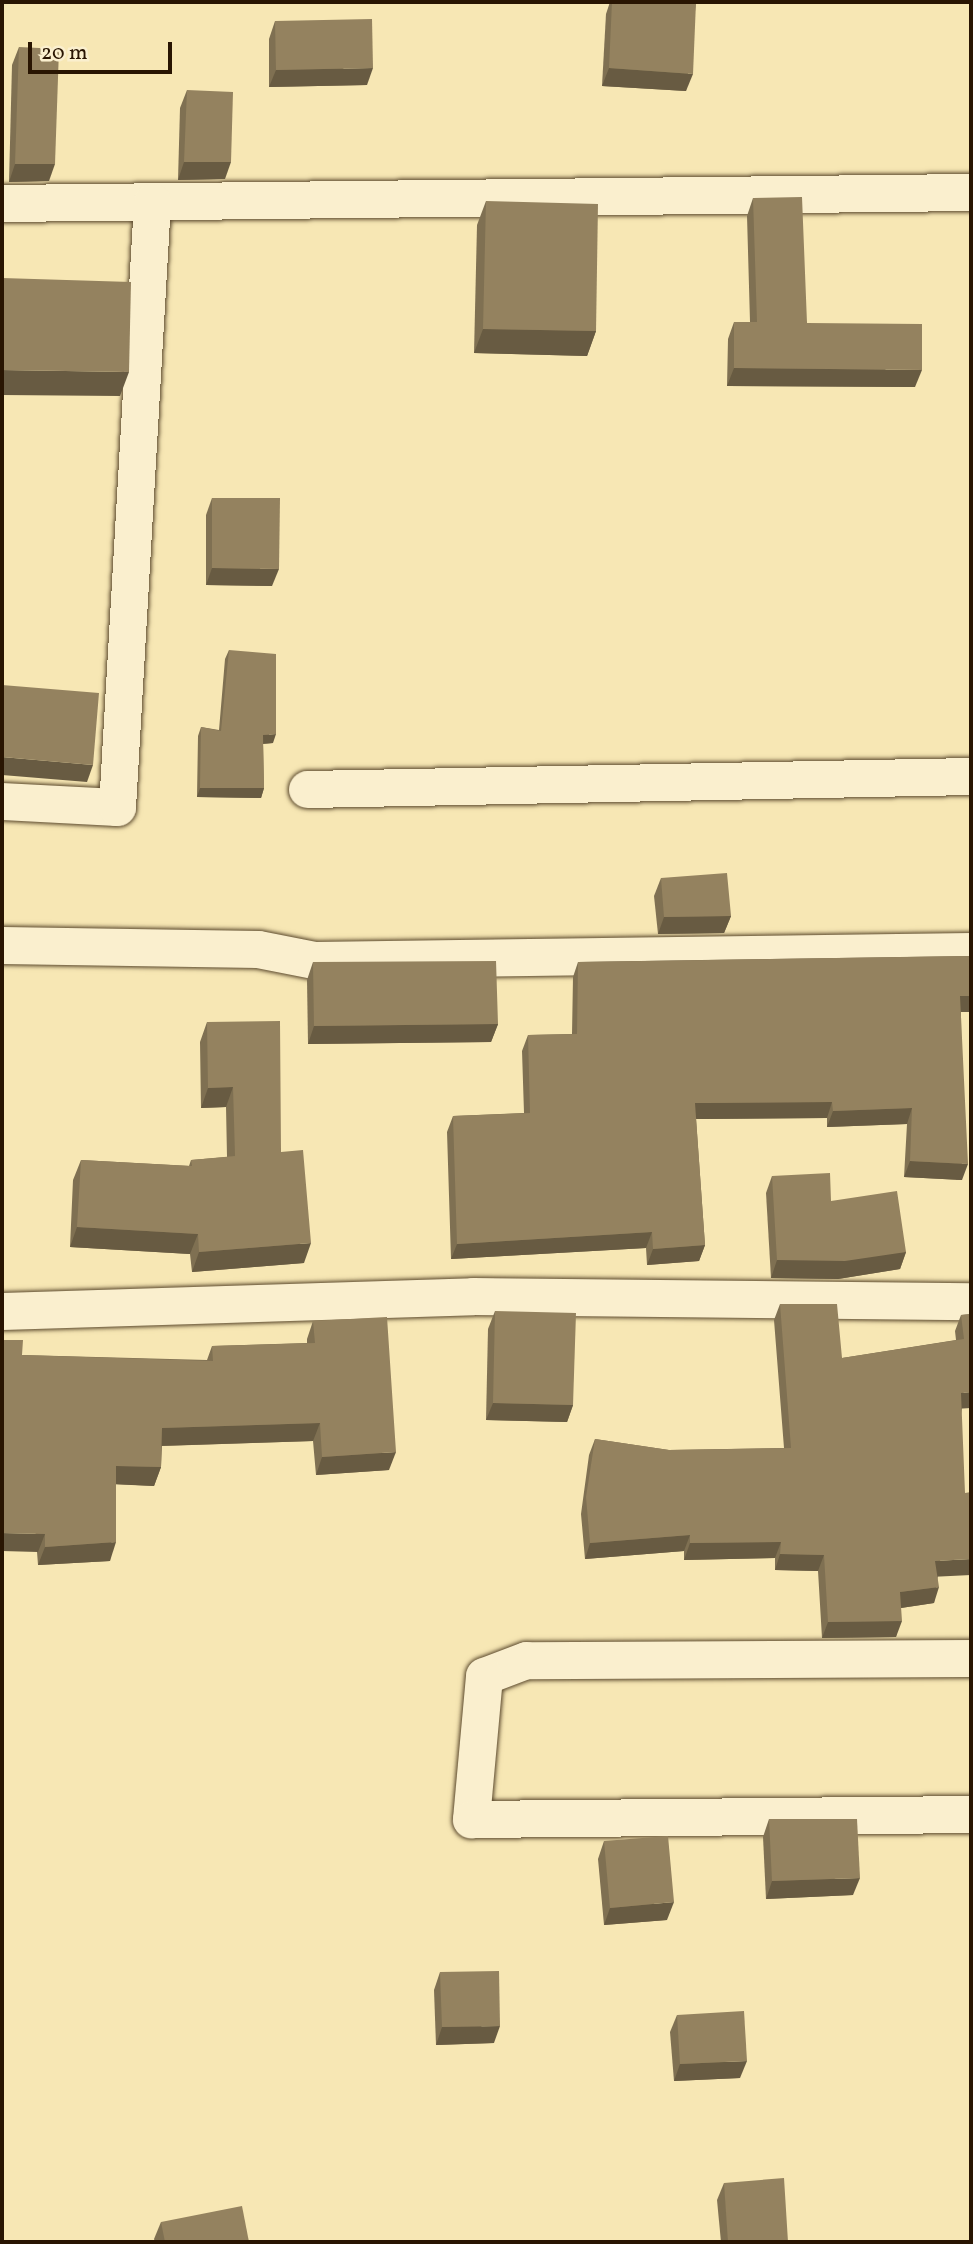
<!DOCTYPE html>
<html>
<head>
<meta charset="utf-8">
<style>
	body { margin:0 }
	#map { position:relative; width:973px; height:2244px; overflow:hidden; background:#f7e7b4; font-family:Vollkorn,serif }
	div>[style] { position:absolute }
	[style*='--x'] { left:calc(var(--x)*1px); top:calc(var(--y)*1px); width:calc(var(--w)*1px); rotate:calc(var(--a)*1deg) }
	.roads { filter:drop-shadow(0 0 2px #5c4a2e) drop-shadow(0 0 2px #5c4a2e) }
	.minor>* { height:37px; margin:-18.5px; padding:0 18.5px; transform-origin:18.5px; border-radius:18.5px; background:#faefce }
	.wall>* { inset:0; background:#7f7052 }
	.shaded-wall>* { inset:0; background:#685b42 }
	.building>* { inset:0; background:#94825f }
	span { translate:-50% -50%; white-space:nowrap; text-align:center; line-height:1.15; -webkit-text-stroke:6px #faefce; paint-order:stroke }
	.frame { position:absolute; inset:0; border:4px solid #291502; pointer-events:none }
	.scale { position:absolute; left:28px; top:42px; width:144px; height:32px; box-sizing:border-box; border:4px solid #291502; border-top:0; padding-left:9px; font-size:21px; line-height:24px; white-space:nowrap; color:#291502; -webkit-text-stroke:5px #faefce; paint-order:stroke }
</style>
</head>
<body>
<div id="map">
	<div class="roads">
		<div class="minor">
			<i style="--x:2;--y:203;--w:969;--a:-0.65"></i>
			<i style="--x:307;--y:789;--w:664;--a:-1.12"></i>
			<i style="--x:2;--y:801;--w:115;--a:3"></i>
			<i style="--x:117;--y:807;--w:606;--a:-86.69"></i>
			<i style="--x:2;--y:945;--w:256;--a:0.9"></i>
			<i style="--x:258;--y:949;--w:57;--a:11.1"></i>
			<i style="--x:314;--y:960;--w:657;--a:-0.78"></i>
			<i style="--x:2;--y:1311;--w:471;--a:-1.8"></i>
			<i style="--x:473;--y:1296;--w:498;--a:0.6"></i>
			<i style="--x:971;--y:1658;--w:445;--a:179.7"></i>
			<i style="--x:526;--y:1660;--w:45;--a:159.1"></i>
			<i style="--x:484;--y:1676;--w:144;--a:95.2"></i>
			<i style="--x:471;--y:1819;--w:500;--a:-0.57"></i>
		</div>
	</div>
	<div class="wall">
		<i style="clip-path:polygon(610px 2px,696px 2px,686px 91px,602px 86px,606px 14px)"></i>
		<i style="clip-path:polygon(275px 21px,367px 85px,269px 87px,269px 39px)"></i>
		<i style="clip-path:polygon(19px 47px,49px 181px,9px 182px,12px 65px)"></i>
		<i style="clip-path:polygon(187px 90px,225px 179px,178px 180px,180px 108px)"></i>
		<i style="clip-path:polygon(753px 198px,807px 323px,915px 387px,727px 386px,728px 339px,734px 322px,750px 322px,747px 216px)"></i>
		<i style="clip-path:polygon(486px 201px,596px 331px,587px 356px,474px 353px,477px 225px)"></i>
		<i style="clip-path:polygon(212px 498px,272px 586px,206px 585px,206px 515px)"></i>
		<i style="clip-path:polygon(229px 650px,273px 743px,263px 744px,264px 788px,261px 798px,197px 797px,198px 736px,201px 727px,219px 730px,225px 659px)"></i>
		<i style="clip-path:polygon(661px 878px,731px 916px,724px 933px,658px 934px,654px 896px)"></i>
		<i style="clip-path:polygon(971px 956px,971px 1012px,961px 1012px,962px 1180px,904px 1177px,907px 1124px,827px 1127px,827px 1118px,696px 1119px,705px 1245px,699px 1261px,647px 1265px,646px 1248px,451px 1259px,447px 1132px,453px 1116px,524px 1113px,522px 1051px,528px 1035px,572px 1034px,573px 977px,578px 962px)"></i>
		<i style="clip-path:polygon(313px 962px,498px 1024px,491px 1042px,308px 1044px,307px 980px)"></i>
		<i style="clip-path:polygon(207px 1022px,281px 1152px,304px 1263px,192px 1272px,190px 1254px,70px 1247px,73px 1180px,81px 1160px,189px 1166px,191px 1160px,227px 1157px,226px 1107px,201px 1108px,200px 1042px)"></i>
		<i style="clip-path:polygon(772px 1176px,831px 1201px,906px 1252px,900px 1269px,838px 1279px,771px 1278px,766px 1193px)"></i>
		<i style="clip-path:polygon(780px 1304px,842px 1358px,956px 1340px,955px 1331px,961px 1315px,971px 1314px,962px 1408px,934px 1603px,901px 1608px,896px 1637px,822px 1638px,818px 1571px,775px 1570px,775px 1558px,684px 1560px,684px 1551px,585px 1559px,581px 1514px,589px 1455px,595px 1439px,669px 1450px,784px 1448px,774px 1320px)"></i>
		<i style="clip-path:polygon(495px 1311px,573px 1405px,567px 1422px,486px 1420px,488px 1329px)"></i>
		<i style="clip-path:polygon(313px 1321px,389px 1470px,316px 1475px,313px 1441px,162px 1446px,161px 1467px,154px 1486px,116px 1484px,110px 1561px,38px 1565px,22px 1355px,207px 1360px,212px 1346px,307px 1343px,307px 1339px)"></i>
		<i style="clip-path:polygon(769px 1819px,853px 1895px,766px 1899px,763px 1837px)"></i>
		<i style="clip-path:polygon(604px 1841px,667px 1920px,604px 1925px,598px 1859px)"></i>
		<i style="clip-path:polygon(440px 1972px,494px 2043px,436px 2045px,434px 1990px)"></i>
		<i style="clip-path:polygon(677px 2015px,740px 2078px,674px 2081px,670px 2032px)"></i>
		<i style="clip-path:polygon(724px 2183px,788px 2242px,721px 2242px,717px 2200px)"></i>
		<i style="clip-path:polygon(161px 2222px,249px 2242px,155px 2242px,154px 2239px)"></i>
	</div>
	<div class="shaded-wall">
		<i style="clip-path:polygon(373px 68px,367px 85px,269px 87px,276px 70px)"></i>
		<i style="clip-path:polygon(609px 68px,693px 74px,686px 91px,602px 86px)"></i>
		<i style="clip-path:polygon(184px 162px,231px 162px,225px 179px,178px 180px)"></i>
		<i style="clip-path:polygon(15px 164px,55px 164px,49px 181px,9px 182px)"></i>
		<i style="clip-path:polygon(483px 329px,596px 331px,587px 356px,474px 353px)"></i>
		<i style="clip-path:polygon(734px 368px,922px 370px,915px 387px,727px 386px)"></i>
		<i style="clip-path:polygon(2px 370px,129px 372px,120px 396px,2px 395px)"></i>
		<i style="clip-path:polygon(212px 568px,279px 569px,272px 586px,206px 585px)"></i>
		<i style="clip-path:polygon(276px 734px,273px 743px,260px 744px,263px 735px)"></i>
		<i style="clip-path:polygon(2px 757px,93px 765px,87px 782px,2px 775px)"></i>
		<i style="clip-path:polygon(200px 788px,264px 788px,261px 798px,197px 797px)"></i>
		<i style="clip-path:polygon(731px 916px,724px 933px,658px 934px,664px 917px)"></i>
		<i style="clip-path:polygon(960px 996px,971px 996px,971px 1012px,954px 1012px)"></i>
		<i style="clip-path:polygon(498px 1024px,491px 1042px,308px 1044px,314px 1026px)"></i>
		<i style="clip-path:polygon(233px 1087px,226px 1107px,201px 1108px,208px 1088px)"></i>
		<i style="clip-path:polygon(832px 1102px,827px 1118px,689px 1119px,695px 1103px)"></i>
		<i style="clip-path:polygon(912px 1108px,907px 1124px,827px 1127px,833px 1111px)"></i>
		<i style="clip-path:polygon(910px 1161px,968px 1164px,962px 1180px,904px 1177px)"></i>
		<i style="clip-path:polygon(77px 1227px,198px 1234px,190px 1254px,70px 1247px)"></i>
		<i style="clip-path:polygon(652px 1232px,646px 1248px,451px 1259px,457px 1244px)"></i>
		<i style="clip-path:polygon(311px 1243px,304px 1263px,192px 1272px,199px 1252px)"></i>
		<i style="clip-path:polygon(705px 1245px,699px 1261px,647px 1265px,653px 1249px)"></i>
		<i style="clip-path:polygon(906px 1252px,900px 1269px,838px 1279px,771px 1278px,777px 1260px)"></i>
		<i style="clip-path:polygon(971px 1392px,971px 1408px,955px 1409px,961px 1393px)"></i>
		<i style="clip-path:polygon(493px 1403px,573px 1405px,567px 1422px,486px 1420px)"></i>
		<i style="clip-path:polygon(320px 1423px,313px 1441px,156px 1446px,162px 1428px)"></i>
		<i style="clip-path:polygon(396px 1452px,389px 1470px,316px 1475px,322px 1457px)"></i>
		<i style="clip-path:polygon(116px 1466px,161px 1467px,154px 1486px,109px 1484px)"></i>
		<i style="clip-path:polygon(2px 1533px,45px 1534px,38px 1552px,2px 1551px)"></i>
		<i style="clip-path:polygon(690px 1535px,684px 1551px,585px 1559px,590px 1543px)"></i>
		<i style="clip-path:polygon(116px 1542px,110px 1561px,38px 1565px,45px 1547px)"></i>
		<i style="clip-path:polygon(781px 1542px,775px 1558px,684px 1560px,690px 1543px)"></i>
		<i style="clip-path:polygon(780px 1554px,824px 1555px,818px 1571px,775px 1570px)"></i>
		<i style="clip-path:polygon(971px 1559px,971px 1575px,930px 1577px,935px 1561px)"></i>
		<i style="clip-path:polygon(939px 1587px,934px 1603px,894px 1609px,900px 1592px)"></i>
		<i style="clip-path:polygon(902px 1621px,896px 1637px,822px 1638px,828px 1622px)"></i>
		<i style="clip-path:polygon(860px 1878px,853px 1895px,766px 1899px,772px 1881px)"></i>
		<i style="clip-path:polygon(674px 1902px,667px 1920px,604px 1925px,610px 1908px)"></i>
		<i style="clip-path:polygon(500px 2026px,494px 2043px,436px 2045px,442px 2027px)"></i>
		<i style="clip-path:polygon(747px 2061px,740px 2078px,674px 2081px,680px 2064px)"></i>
	</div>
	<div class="building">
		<i style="clip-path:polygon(612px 2px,696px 2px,693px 74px,609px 68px)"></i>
		<i style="clip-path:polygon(372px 19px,373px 68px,276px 70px,275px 21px)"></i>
		<i style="clip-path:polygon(19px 47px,59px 49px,55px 164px,15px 164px)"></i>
		<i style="clip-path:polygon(187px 90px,233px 92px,231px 162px,184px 162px)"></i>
		<i style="clip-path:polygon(802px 197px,807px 323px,922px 324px,922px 370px,734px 368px,734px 322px,757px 322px,753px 198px)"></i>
		<i style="clip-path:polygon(486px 201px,598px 204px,596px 331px,483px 329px)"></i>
		<i style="clip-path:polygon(2px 278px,131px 282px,129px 372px,2px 370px)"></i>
		<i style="clip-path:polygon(212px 498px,280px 498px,279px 569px,212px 568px)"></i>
		<i style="clip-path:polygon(229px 650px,276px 654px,276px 734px,263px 735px,264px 788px,200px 788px,201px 727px,221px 731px)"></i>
		<i style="clip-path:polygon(2px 685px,99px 693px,93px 765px,2px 757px)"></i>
		<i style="clip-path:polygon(727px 873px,731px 916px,664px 917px,661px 878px)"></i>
		<i style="clip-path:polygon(971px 956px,971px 996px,960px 996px,968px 1164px,910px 1161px,912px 1108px,833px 1111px,832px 1102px,695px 1103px,705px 1245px,653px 1249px,652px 1232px,457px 1244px,453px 1116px,530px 1113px,528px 1035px,577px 1034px,578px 962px)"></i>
		<i style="clip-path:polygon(496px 961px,498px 1024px,314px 1026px,313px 962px)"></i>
		<i style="clip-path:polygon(280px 1021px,281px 1152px,303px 1150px,311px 1243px,199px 1252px,198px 1234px,77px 1227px,81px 1160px,192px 1166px,191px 1160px,235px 1156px,233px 1087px,208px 1088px,207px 1022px)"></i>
		<i style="clip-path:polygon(830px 1173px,831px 1201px,897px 1191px,906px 1252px,845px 1261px,777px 1260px,772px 1176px)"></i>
		<i style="clip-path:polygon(780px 1304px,837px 1304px,842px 1358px,964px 1339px,961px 1315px,971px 1314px,971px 1392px,961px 1393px,965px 1493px,971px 1492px,971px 1559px,935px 1561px,939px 1587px,900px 1592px,902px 1621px,828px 1622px,824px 1555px,780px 1554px,781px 1542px,690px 1543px,690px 1535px,590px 1543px,586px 1497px,595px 1439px,669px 1450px,791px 1448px)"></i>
		<i style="clip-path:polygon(495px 1311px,576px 1313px,573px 1405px,493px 1403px)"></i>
		<i style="clip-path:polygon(387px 1317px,396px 1452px,322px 1457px,320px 1423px,162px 1428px,161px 1467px,116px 1466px,116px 1542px,45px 1547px,45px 1534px,2px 1533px,2px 1340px,23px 1340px,22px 1355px,213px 1361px,212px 1346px,315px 1343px,313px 1321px)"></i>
		<i style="clip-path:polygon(769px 1819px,857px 1819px,860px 1878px,772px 1881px)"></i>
		<i style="clip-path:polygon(668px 1836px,674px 1902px,610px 1908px,604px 1841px)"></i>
		<i style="clip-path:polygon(499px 1971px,500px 2026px,442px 2027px,440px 1972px)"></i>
		<i style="clip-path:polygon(744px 2011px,747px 2061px,680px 2064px,677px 2015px)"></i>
		<i style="clip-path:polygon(784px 2178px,788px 2242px,728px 2242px,724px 2183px)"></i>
		<i style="clip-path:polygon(242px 2206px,249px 2242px,165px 2242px,161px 2222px)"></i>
	</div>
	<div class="frame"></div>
	<div class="scale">20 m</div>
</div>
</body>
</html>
